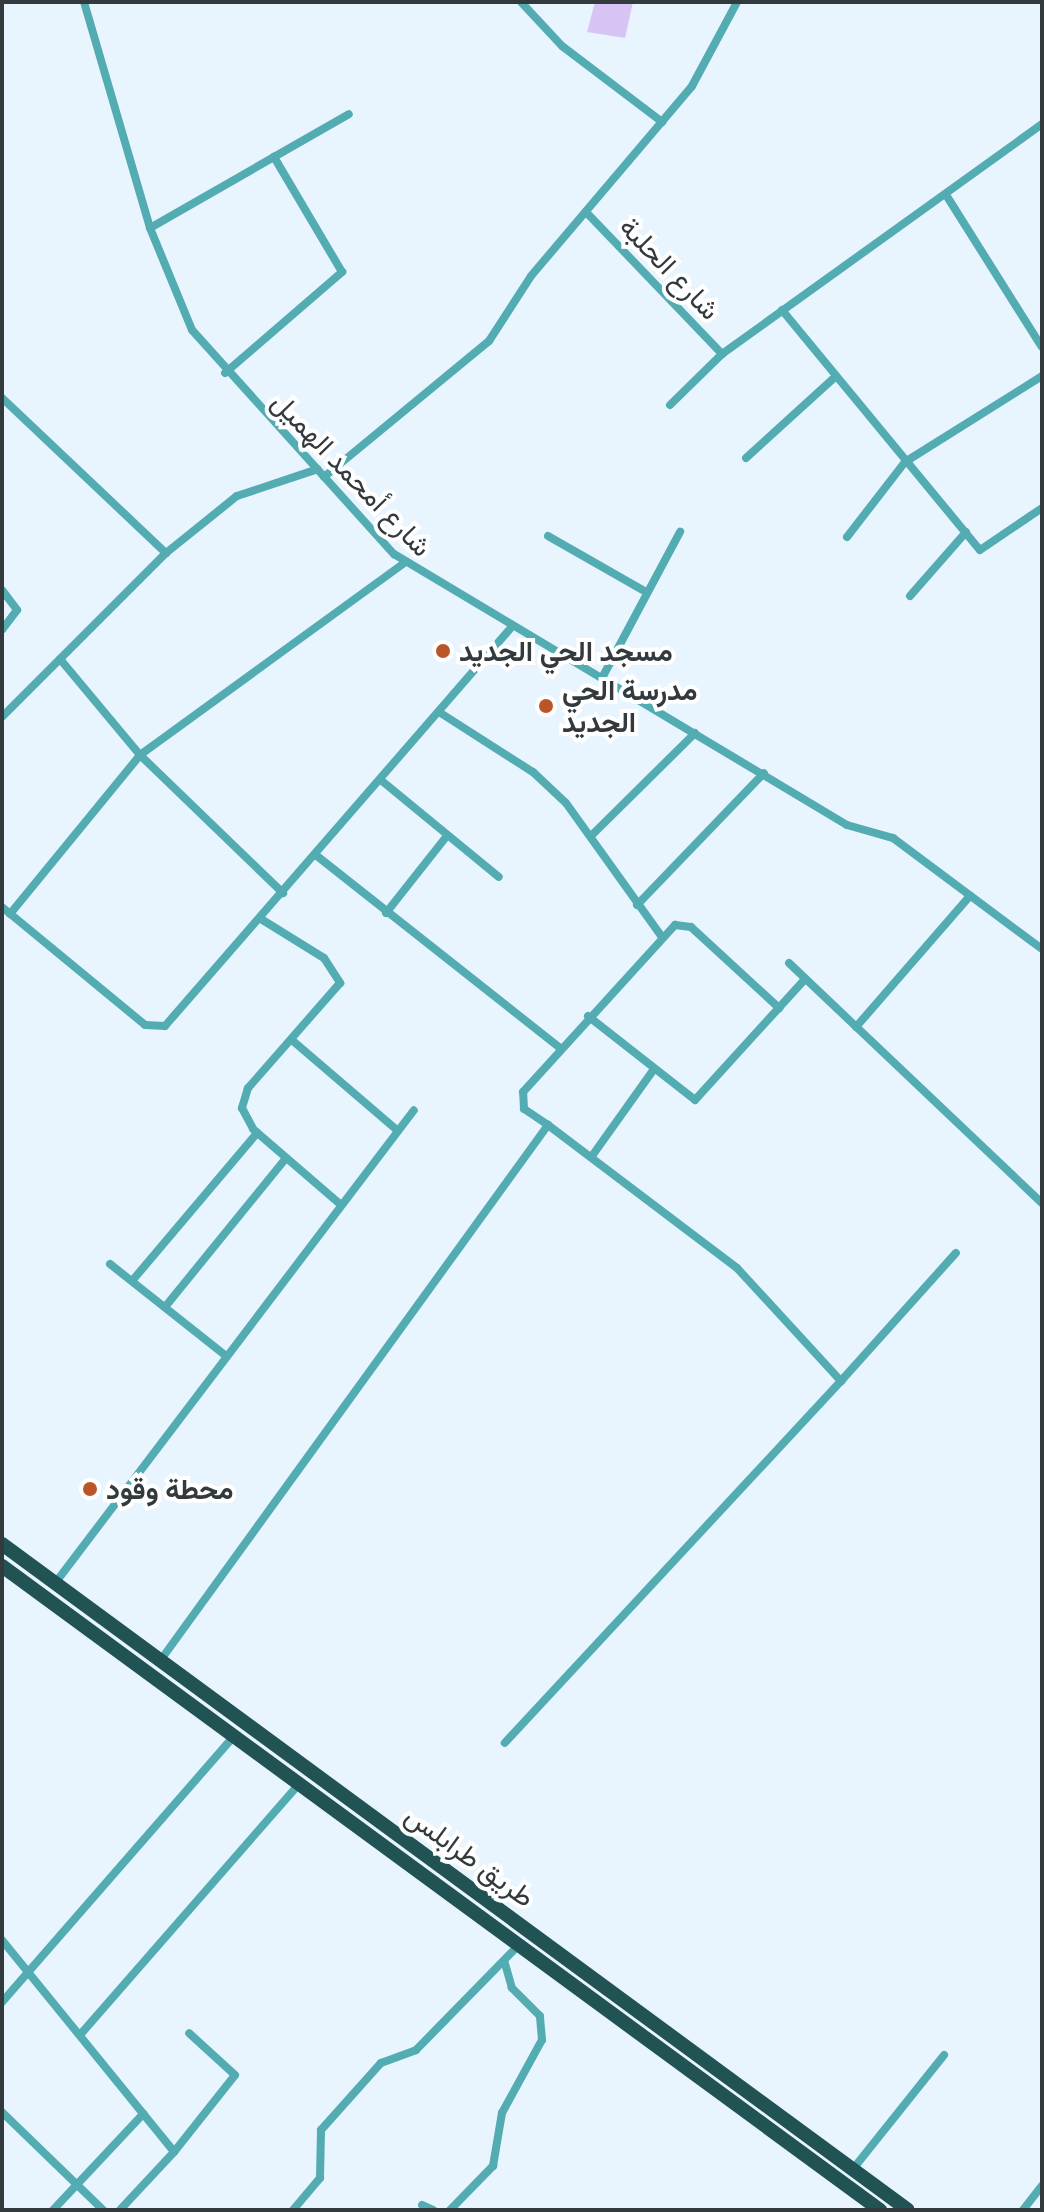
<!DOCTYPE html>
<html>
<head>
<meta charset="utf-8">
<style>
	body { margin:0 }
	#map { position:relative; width:1044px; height:2212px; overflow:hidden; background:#e8f5fe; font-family:Merriweather,Vazirmatn,serif }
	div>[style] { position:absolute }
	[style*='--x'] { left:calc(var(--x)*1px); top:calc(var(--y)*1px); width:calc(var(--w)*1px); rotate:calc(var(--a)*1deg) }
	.green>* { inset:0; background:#d7c4f5 }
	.minor>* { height:8px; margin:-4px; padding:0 4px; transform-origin:4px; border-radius:4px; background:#53acb2 }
	.trunk>* { height:14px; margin:-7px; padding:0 7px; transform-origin:7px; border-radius:7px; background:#215254 }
	.dots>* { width:22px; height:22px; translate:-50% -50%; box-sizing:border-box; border:4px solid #fff; border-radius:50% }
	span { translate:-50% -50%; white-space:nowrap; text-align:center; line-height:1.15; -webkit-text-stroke:8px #fff; paint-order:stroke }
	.street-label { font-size:28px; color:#333a3e }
	.poi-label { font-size:28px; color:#333a3e; font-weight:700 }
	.left { translate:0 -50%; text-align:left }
	.frame { position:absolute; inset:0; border:4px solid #333a3e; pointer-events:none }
</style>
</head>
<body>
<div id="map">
	<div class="green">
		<i style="clip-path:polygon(595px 2px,633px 2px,625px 38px,587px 32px)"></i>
	</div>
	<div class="minor">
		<i style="--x:84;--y:2;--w:235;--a:73.7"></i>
		<i style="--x:150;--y:228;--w:110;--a:67.6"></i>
		<i style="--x:192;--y:330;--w:302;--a:48"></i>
		<i style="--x:394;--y:554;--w:528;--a:30.89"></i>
		<i style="--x:847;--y:825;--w:48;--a:15.8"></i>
		<i style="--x:893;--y:838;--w:186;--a:36.7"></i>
		<i style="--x:521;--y:2;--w:60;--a:47"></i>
		<i style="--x:562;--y:46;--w:126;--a:37.2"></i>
		<i style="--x:948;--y:198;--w:176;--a:57.8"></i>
		<i style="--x:586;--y:212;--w:197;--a:46.2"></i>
		<i style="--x:150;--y:228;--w:229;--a:-29.8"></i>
		<i style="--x:782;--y:310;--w:311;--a:50.5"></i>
		<i style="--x:980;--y:550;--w:75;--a:-34.1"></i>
		<i style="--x:225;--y:373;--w:155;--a:-40.8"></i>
		<i style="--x:342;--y:272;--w:134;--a:-120.6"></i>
		<i style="--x:2;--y:398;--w:226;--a:43.4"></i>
		<i style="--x:670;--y:405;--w:73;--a:-44.4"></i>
		<i style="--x:722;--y:354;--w:394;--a:-35.7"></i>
		<i style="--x:746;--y:458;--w:120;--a:-42.3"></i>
		<i style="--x:324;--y:477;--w:214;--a:-39.5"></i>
		<i style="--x:489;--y:341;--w:77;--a:-57.1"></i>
		<i style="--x:531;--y:276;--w:249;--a:-49.7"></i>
		<i style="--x:692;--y:86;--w:95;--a:-61.8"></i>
		<i style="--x:548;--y:536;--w:113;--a:29.7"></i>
		<i style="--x:847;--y:537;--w:95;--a:-52.3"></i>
		<i style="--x:905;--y:462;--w:162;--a:-32.1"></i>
		<i style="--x:2;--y:590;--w:25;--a:53"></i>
		<i style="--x:17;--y:610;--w:25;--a:127"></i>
		<i style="--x:910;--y:596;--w:85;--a:-48.8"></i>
		<i style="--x:60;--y:659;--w:125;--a:50.2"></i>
		<i style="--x:140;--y:755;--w:199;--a:44"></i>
		<i style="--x:602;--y:678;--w:166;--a:-61.9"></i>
		<i style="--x:439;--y:712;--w:112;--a:32.6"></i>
		<i style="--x:533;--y:772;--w:45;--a:43.2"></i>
		<i style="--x:566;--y:803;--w:165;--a:54.4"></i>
		<i style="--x:2;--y:717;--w:232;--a:-45"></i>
		<i style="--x:166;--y:553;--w:91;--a:-38.8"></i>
		<i style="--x:237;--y:496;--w:85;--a:-18.4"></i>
		<i style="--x:382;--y:781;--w:151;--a:39.4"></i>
		<i style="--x:592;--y:835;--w:145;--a:-44.7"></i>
		<i style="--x:317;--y:856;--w:310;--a:38.3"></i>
		<i style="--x:637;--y:905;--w:183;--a:-46.1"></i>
		<i style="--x:2;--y:907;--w:185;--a:39.5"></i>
		<i style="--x:145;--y:1025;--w:20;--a:3"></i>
		<i style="--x:165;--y:1026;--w:526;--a:-49.01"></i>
		<i style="--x:386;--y:913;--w:97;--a:-51.7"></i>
		<i style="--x:10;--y:914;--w:205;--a:-50.7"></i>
		<i style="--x:140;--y:755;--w:326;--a:-36"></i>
		<i style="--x:261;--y:919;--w:74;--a:31.8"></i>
		<i style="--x:324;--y:958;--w:30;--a:57"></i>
		<i style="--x:340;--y:983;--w:140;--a:131.2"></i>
		<i style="--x:248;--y:1088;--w:21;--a:107"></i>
		<i style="--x:242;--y:1108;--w:24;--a:62"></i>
		<i style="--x:253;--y:1129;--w:116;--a:40.8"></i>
		<i style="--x:789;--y:963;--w:349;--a:43.5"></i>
		<i style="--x:588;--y:1016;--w:136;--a:38.1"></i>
		<i style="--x:695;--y:1100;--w:164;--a:-47.7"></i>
		<i style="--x:856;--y:1027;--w:174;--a:-49"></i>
		<i style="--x:293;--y:1041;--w:138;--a:40.6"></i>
		<i style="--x:548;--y:1125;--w:29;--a:-146"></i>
		<i style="--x:524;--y:1109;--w:17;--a:-93"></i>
		<i style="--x:523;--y:1092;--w:226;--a:-47.7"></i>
		<i style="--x:675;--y:925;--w:16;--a:7"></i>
		<i style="--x:691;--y:927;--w:120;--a:42.6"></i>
		<i style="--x:592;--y:1156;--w:103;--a:-54.5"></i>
		<i style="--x:110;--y:1264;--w:148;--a:38.4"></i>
		<i style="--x:132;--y:1281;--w:194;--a:-49.8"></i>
		<i style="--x:165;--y:1307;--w:192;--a:-50.9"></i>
		<i style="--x:841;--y:1381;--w:172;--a:-48.1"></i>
		<i style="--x:56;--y:1582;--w:592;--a:-52.82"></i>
		<i style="--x:160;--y:1661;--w:662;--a:-54.1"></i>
		<i style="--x:548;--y:1125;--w:237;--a:37.1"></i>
		<i style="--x:737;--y:1268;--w:154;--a:47.4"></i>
		<i style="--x:841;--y:1381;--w:494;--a:132.9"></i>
		<i style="--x:2;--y:1940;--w:273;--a:50.9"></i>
		<i style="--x:174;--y:2152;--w:79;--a:133"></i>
		<i style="--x:2;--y:2002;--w:352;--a:-48.9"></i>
		<i style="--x:80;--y:2035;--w:333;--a:-48.9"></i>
		<i style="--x:2;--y:2112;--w:141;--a:44.1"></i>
		<i style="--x:174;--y:2152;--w:98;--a:-51.6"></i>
		<i style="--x:235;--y:2075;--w:62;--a:-137.6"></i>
		<i style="--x:853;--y:2169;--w:146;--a:-51.4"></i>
		<i style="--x:422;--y:2205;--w:12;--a:24"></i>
		<i style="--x:53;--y:2210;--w:132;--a:-46.8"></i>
		<i style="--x:293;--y:2210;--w:42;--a:-49.8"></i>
		<i style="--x:320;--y:2178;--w:48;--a:-88.8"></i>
		<i style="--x:321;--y:2130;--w:90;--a:-48.2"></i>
		<i style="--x:381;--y:2063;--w:37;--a:-20"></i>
		<i style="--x:416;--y:2050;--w:147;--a:-45.6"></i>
		<i style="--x:450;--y:2210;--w:62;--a:-45.7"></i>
		<i style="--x:493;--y:2166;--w:54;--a:-80.4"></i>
		<i style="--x:502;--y:2113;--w:83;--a:-61.3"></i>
		<i style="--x:542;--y:2040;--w:24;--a:-95"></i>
		<i style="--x:540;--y:2016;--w:40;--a:-135"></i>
		<i style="--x:512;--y:1988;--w:26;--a:-106"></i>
		<i style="--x:1023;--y:2210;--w:31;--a:-52"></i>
	</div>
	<div class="trunk">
		<i style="--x:2;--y:1544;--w:1124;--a:36.32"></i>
		<i style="--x:2;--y:1566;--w:1089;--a:36.26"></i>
	</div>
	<div class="dots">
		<i style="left:443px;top:651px;background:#bb5528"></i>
		<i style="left:546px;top:706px;background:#bb5528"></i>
		<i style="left:90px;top:1489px;background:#bb5528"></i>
	</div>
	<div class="street-label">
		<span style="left:670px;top:268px;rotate:46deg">شارع الحلبة</span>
		<span style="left:352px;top:474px;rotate:46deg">شارع أمحمد الهميل</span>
		<span style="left:470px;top:1856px;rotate:36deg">طريق طرابلس</span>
	</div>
	<div class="poi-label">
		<span class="left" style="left:459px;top:651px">مسجد الحي الجديد</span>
		<span class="left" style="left:562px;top:706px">مدرسة الحي<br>الجديد</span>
		<span class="left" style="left:106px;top:1489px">محطة وقود</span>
	</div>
	<div class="frame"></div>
</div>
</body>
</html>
